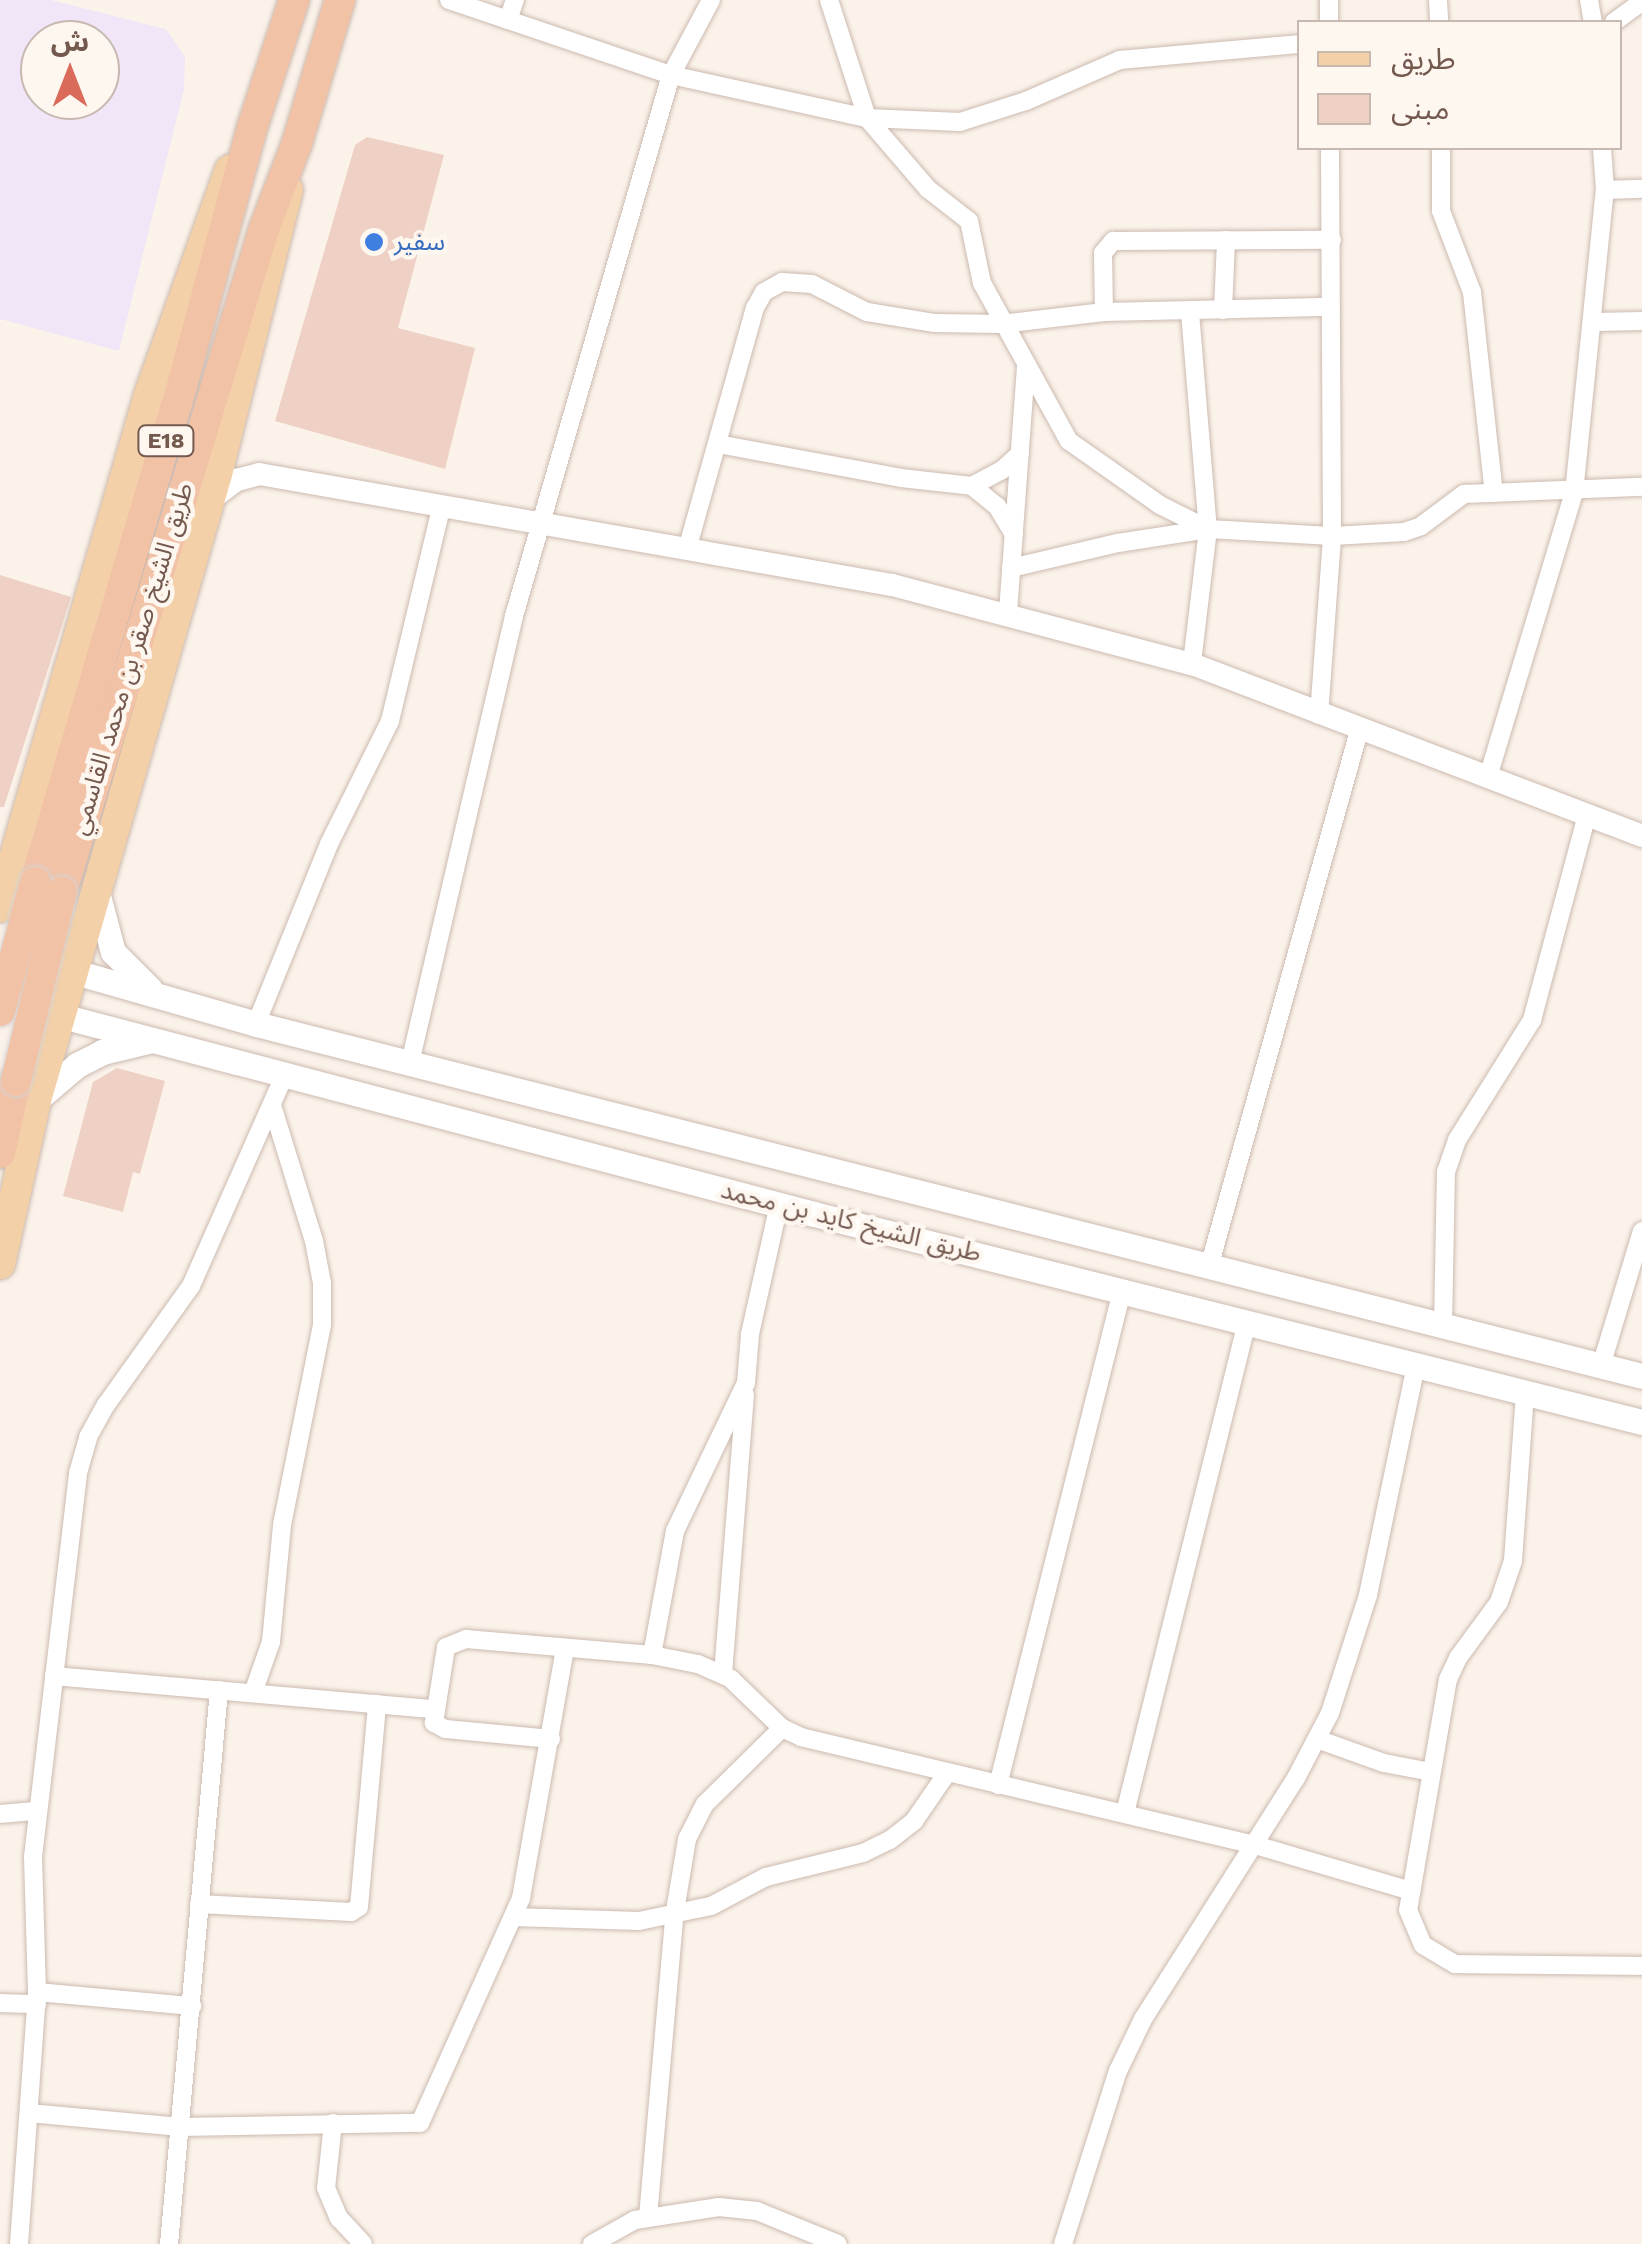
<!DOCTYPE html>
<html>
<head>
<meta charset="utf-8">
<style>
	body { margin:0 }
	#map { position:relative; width:1642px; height:2244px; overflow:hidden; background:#fbf3ea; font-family:"Work Sans","Noto Sans Arabic",sans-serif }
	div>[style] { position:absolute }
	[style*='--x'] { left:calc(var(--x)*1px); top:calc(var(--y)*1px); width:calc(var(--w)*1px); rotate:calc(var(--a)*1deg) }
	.education>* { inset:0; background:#f0e6f8 }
	.building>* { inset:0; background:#eed1c4 }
	.roads { filter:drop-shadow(0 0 2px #ccbab0) drop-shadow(0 0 2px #ccbab0) }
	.minor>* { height:18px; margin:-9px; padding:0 9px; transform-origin:9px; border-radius:9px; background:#fff }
	.tertiary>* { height:22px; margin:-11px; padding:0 11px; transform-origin:11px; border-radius:11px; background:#fff }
	.secondary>* { height:25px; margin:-12.5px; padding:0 12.5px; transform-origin:12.5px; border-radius:12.5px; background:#fff }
	.primary>* { height:30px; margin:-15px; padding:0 15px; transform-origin:15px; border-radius:15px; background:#f3d0a8 }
	.trunk>* { height:30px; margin:-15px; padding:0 15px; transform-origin:15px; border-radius:15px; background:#f2c2a7 }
	.bridges { filter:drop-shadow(0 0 2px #d8d1ce) drop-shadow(0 0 2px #d8d1ce) }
	.trunk-bridge>* { height:30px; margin:-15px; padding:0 15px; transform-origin:15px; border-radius:15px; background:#f2c2a7 }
	.dots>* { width:28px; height:28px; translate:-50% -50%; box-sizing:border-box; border:5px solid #fef7f0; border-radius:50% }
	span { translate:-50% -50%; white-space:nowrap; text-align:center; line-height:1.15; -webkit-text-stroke:9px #fef7f0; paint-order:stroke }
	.shield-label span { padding:2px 8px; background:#fef7f0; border:2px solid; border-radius:8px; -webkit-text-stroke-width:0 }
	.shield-label { font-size:22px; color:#74594f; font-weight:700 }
	.shop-label { font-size:25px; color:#366cbe }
	.left { translate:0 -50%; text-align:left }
	.street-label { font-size:25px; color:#74594f }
	.legend { position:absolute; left:1297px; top:20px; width:325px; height:130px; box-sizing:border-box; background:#fef7f0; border:2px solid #c7b8b0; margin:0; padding:12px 18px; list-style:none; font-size:30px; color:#74594f }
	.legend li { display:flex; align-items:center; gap:20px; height:50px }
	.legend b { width:50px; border:2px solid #c7b8b0 }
	.north { position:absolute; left:20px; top:20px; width:100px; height:100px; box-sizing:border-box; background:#fef7f0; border:2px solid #c7b8b0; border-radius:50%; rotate:0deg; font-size:28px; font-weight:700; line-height:40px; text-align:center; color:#74594f }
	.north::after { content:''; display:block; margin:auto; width:35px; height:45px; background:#da6a5a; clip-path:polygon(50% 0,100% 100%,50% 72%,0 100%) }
</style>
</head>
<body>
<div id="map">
	<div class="education">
		<i style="clip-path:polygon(evenodd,0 0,51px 0,166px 29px,185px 57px,184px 89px,119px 351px,0 319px,0 0,40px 40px,100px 40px,100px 100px,40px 100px,40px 40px)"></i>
	</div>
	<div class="building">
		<i style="clip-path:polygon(367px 137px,444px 155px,398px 328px,475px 348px,445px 469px,275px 421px,355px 145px)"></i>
		<i style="clip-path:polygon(0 575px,71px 597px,4px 807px,0 807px)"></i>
		<i style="clip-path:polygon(117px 1068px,165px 1081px,140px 1174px,133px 1172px,123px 1212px,63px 1196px,93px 1082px)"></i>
	</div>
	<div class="roads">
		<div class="minor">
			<i style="--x:449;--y:0;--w:234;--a:18.7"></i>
			<i style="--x:671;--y:75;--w:201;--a:12.4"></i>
			<i style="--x:867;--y:118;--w:93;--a:2.5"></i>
			<i style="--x:960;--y:122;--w:69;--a:-17.7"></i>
			<i style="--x:1026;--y:101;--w:103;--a:-23.6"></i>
			<i style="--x:1120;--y:60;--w:181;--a:-5.1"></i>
			<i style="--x:829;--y:0;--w:124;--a:72.1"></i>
			<i style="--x:867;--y:118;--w:94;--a:49.3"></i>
			<i style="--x:928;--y:189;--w:52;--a:38"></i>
			<i style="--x:969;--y:221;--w:63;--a:78.2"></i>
			<i style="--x:982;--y:283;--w:180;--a:61.2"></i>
			<i style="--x:1069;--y:441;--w:111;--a:35.1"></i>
			<i style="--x:1160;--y:505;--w:54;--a:26.6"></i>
			<i style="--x:1329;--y:0;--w:22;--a:90"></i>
			<i style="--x:1438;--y:0;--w:22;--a:87"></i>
			<i style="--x:1589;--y:0;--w:22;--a:80"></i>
			<i style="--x:508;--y:20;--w:21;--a:-71"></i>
			<i style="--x:1614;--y:22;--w:34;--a:-36"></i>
			<i style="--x:1441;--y:148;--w:63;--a:90"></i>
			<i style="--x:1441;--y:211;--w:87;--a:69.1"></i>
			<i style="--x:1472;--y:292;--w:202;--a:83.8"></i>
			<i style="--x:1605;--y:190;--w:37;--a:-2"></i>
			<i style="--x:1223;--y:310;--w:70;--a:-87.5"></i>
			<i style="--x:1104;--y:312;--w:59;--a:-91"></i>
			<i style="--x:1103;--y:253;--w:16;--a:-50"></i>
			<i style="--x:1113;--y:241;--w:219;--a:-0.3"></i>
			<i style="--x:1190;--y:312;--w:218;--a:85.3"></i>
			<i style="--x:1208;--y:529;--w:136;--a:96.8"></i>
			<i style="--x:1594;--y:322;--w:48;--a:-1.2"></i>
			<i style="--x:718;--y:444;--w:186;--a:10.5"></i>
			<i style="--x:901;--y:478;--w:71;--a:6.4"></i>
			<i style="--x:972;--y:486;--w:32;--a:39"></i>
			<i style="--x:997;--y:506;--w:33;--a:59"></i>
			<i style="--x:972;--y:486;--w:34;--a:-28"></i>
			<i style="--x:1002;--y:470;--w:24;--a:-42"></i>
			<i style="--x:688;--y:546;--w:247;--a:-74.3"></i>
			<i style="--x:755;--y:308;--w:18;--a:-61"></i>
			<i style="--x:764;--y:292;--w:21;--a:-29"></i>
			<i style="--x:782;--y:282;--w:30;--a:4"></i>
			<i style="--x:812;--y:284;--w:62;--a:27"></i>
			<i style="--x:867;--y:312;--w:69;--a:9.2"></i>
			<i style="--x:935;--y:323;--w:66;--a:0.9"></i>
			<i style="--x:1001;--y:324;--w:104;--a:-6.6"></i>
			<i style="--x:1104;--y:312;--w:227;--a:-1.3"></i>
			<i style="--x:1011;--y:568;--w:110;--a:-13.2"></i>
			<i style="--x:1118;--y:543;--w:91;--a:-8.8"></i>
			<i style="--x:1208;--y:529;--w:124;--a:3.2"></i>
			<i style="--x:1332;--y:536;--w:72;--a:-3.2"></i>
			<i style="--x:1404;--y:532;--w:18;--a:-19"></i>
			<i style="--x:1421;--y:526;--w:54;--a:-36.7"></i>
			<i style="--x:1464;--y:494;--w:178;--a:-2.3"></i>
			<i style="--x:1008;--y:612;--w:248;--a:-85.8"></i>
			<i style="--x:1319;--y:715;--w:179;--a:-85.8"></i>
			<i style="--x:1332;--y:536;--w:388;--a:-90.3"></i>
			<i style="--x:1488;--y:777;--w:297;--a:-73.2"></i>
			<i style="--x:1574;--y:493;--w:305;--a:-84.2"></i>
			<i style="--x:1605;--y:190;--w:42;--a:-94.1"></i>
			<i style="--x:256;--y:1024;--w:194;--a:-67.9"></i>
			<i style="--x:329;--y:844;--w:137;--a:-63.6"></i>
			<i style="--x:390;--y:721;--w:222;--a:-76.5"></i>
			<i style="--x:410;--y:1063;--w:459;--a:-76.9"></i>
			<i style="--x:514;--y:616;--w:563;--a:-73.82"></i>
			<i style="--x:671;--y:75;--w:85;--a:-61.9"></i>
			<i style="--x:1209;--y:1267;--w:557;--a:-74.37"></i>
			<i style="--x:1443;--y:1326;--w:154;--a:-88.9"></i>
			<i style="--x:1446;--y:1172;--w:34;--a:-71"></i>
			<i style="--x:1457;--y:1140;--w:142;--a:-58"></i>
			<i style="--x:1532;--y:1020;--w:212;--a:-75"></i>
			<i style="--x:1601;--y:1366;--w:141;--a:-73.1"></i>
			<i style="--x:1525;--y:1393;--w:168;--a:94.1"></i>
			<i style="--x:1513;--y:1561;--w:43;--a:108.9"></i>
			<i style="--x:1499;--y:1602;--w:69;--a:126.2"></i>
			<i style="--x:1458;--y:1658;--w:23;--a:115"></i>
			<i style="--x:1448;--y:1679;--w:234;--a:99.8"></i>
			<i style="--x:1408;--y:1910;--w:38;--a:67"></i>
			<i style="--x:1423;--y:1945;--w:37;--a:31"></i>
			<i style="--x:1455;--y:1964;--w:187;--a:0.6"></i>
			<i style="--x:652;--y:1655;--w:126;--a:-79.5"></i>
			<i style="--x:675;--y:1531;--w:164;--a:-64.4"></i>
			<i style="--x:746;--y:1383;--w:49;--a:-85.3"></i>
			<i style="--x:750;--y:1334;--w:133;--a:-77.4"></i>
			<i style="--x:723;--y:1674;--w:280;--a:-85.5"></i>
			<i style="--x:54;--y:1676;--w:381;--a:5"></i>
			<i style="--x:253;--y:1693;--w:54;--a:-70.6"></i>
			<i style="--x:271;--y:1642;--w:118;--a:-84.6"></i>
			<i style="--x:282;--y:1525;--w:204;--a:-78.7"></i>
			<i style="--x:322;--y:1325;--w:42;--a:-90"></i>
			<i style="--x:322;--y:1283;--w:43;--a:-100.8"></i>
			<i style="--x:314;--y:1241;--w:142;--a:-107.2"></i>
			<i style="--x:551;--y:1739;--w:106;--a:-174.6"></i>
			<i style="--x:445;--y:1729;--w:13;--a:-151"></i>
			<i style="--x:434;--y:1723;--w:77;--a:-81"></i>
			<i style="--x:446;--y:1647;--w:22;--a:-22"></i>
			<i style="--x:466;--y:1639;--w:187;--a:4.9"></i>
			<i style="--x:652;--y:1655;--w:47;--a:11.1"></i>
			<i style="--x:698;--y:1664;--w:36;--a:24"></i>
			<i style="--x:731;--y:1679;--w:71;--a:43.9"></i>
			<i style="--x:782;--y:1728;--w:21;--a:25"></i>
			<i style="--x:801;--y:1737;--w:467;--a:13.4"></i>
			<i style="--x:1255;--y:1845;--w:163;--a:16.4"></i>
			<i style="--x:1317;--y:1739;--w:71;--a:19.7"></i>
			<i style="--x:1384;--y:1763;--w:48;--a:10.8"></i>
			<i style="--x:998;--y:1785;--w:509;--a:-75.91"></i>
			<i style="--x:1125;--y:1813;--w:506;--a:-76.05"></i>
			<i style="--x:0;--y:1814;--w:38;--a:-5"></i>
			<i style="--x:199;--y:1904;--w:152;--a:3"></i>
			<i style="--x:351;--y:1912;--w:9;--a:-32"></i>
			<i style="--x:359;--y:1907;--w:204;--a:-84.9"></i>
			<i style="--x:513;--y:1917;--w:126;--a:1.8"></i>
			<i style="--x:639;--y:1921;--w:74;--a:-11.8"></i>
			<i style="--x:711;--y:1906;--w:62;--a:-27.8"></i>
			<i style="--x:766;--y:1877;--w:100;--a:-13.9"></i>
			<i style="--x:863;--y:1853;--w:30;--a:-26"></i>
			<i style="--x:890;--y:1840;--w:31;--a:-38"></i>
			<i style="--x:914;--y:1821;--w:58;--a:-55.5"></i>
			<i style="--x:37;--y:1992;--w:156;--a:5.2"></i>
			<i style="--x:0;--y:2003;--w:37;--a:2"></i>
			<i style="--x:29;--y:2113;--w:152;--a:5.3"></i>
			<i style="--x:180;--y:2127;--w:240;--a:-1"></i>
			<i style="--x:420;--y:2123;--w:247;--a:-65.8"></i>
			<i style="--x:521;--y:1898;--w:254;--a:-80"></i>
			<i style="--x:333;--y:2123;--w:65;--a:96.1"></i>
			<i style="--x:326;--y:2188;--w:33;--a:67"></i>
			<i style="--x:339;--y:2218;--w:35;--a:47"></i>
			<i style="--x:648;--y:2217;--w:301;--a:-85"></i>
			<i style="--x:674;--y:1917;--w:79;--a:-80.5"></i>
			<i style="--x:687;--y:1839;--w:39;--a:-63"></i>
			<i style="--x:705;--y:1804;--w:108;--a:-44.6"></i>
			<i style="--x:19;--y:2244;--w:253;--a:-85.9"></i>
			<i style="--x:37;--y:1992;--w:135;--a:-91.7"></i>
			<i style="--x:33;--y:1857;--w:387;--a:-83.3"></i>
			<i style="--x:78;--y:1473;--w:37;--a:-74"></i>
			<i style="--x:88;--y:1437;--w:37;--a:-61"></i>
			<i style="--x:106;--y:1405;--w:146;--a:-54.5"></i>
			<i style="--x:191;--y:1286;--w:234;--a:-66.1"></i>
			<i style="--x:169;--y:2244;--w:556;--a:-84.84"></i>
			<i style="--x:592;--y:2244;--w:49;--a:-29.2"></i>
			<i style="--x:635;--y:2220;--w:85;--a:-8.8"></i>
			<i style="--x:719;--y:2207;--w:38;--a:6"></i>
			<i style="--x:757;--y:2211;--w:87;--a:22.2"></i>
			<i style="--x:1063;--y:2244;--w:182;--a:-72.4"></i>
			<i style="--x:1118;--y:2071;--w:58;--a:-64.3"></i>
			<i style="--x:1143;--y:2019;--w:285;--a:-57.6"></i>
			<i style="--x:1296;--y:1778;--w:73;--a:-62.4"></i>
			<i style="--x:1330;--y:1713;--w:124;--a:-72.1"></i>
			<i style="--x:1368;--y:1595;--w:234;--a:-78.2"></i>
		</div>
		<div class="tertiary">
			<i style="--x:210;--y:500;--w:34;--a:-37"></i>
			<i style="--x:237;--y:480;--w:23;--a:-15"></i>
			<i style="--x:259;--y:474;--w:643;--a:9.95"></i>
			<i style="--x:892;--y:585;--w:310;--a:14.8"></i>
			<i style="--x:1192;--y:664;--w:482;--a:20.9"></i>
		</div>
		<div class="secondary">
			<i style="--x:97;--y:892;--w:62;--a:75.1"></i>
			<i style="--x:113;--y:952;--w:52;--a:45"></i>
			<i style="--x:75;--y:972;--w:188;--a:16"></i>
			<i style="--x:256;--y:1024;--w:1430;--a:14.25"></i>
			<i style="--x:62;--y:1016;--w:778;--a:14.75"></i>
			<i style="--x:814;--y:1214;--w:854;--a:14.1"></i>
			<i style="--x:36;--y:1100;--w:54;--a:-40.5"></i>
			<i style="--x:77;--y:1065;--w:28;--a:-27"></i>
			<i style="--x:102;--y:1052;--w:47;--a:-13.4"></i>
		</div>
		<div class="primary">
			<i style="--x:0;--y:907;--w:533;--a:-73.77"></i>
			<i style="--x:149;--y:395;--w:239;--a:-70.2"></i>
			<i style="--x:0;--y:1264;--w:168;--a:-77.6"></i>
			<i style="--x:36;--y:1100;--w:652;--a:-73.87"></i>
			<i style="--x:217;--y:474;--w:293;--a:-76"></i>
		</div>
		<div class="trunk">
			<i style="--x:35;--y:882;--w:499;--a:-73.5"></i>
			<i style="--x:177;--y:404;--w:286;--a:-74.8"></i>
			<i style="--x:252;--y:128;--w:135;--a:-71.8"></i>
			<i style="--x:62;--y:891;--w:692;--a:-73.03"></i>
			<i style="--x:264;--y:229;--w:92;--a:-69"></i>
			<i style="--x:297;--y:143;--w:149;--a:-73.3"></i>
			<i style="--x:0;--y:1153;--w:74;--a:-77.5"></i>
		</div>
	</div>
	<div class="bridges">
		<div class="trunk-bridge">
			<i style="--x:0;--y:1011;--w:134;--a:-74.8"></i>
			<i style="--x:16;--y:1081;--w:195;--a:-76.4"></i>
		</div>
	</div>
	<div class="dots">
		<i style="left:374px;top:242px;background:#3f7fe0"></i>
	</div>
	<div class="shield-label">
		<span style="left:166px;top:441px">E18</span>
	</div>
	<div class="shop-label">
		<span class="left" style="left:394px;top:242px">سفير</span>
	</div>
	<div class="street-label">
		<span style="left:132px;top:659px;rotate:-73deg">طريق الشيخ صقر بن محمد القاسمي</span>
		<span style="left:851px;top:1222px;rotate:14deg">طريق الشيخ كايد بن محمد</span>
	</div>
	<ul class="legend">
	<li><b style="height:12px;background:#f3d0a8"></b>طريق</li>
	<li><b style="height:28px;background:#eed1c4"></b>مبنى</li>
	</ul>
	<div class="north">ش</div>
</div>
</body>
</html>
